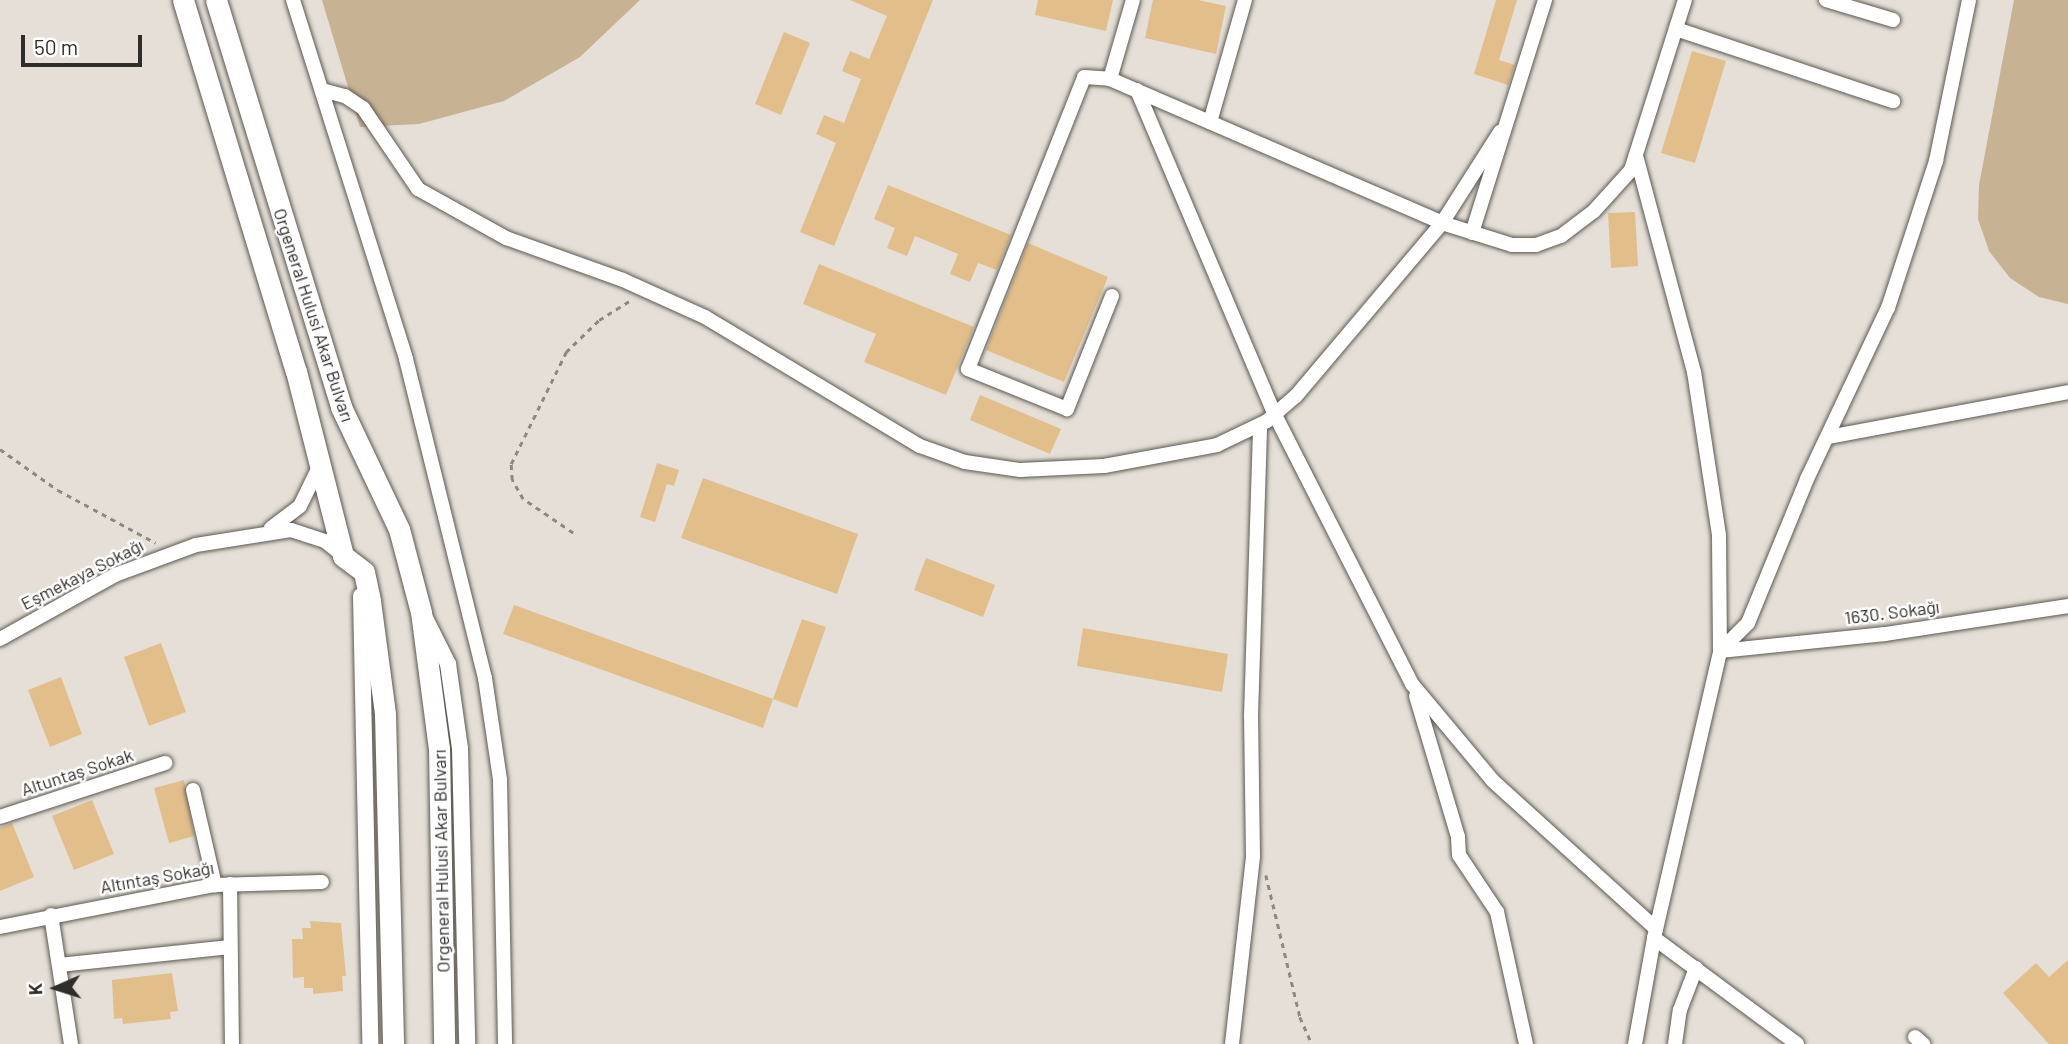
<!DOCTYPE html>
<html>
<head>
<meta charset="utf-8">
<style>
	body { margin:0 }
	#map { position:relative; width:2068px; height:1044px; overflow:hidden; background:#e5dfd7; font-family:Barlow,sans-serif }
	div>[style] { position:absolute }
	[style*='--x'] { left:calc(var(--x)*1px); top:calc(var(--y)*1px); width:calc(var(--w)*1px); rotate:calc(var(--a)*1deg) }
	.green>* { inset:0; background:#c8b294 }
	.building>* { inset:0; background:#e2be8b }
	.path>* { height:2.5px; margin-top:-1.25px; transform-origin:0; background:repeating-linear-gradient(90deg,#8c8883 0 5px,transparent 0 10px) }
	.roads { filter:drop-shadow(0 0 2px #5c5851) drop-shadow(0 0 2px #5c5851) }
	.minor>* { height:14px; margin:-7px; padding:0 7px; transform-origin:7px; border-radius:7px; background:#fff }
	.tertiary>* { height:16px; margin:-8px; padding:0 8px; transform-origin:8px; border-radius:8px; background:#fff }
	.primary>* { height:21px; margin:-10.5px; padding:0 10.5px; transform-origin:10.5px; border-radius:10.5px; background:#fff }
	span { translate:-50% -50%; white-space:nowrap; text-align:center; line-height:1.15; -webkit-text-stroke:5px #fff; paint-order:stroke }
	.street-label { font-size:18px; color:#2f2d2a }
	.north { position:absolute; left:21px; top:953px; width:70px; height:70px; -webkit-text-stroke:5px #fff; paint-order:stroke; rotate:267deg; font-size:19px; font-weight:700; line-height:28px; text-align:center; color:#2f2d2a }
	.north::after { content:''; display:block; margin:auto; width:24px; height:32px; background:#2f2d2a; clip-path:polygon(50% 0,100% 100%,50% 72%,0 100%) }
	.scale { position:absolute; left:21px; top:35px; width:121px; height:32px; box-sizing:border-box; border:4px solid #2f2d2a; border-top:0; padding-left:9px; font-size:21px; line-height:24px; white-space:nowrap; color:#2f2d2a; -webkit-text-stroke:5px #fff; paint-order:stroke }
</style>
</head>
<body>
<div id="map">
	<div class="green">
		<i style="clip-path:polygon(322px 0,640px 0,580px 57px,504px 101px,419px 124px,360px 127px)"></i>
		<i style="clip-path:polygon(2014px 0,2068px 0,2068px 304px,2039px 297px,2010px 278px,1989px 251px,1978px 219px,1979px 185px)"></i>
	</div>
	<div class="building">
		<i style="clip-path:polygon(850px 0,933px 0,834px 246px,800px 232px,836px 143px,816px 134px,824px 115px,844px 123px,861px 79px,842px 71px,850px 51px,869px 59px,887px 16px)"></i>
		<i style="clip-path:polygon(1038px 0,1113px 0,1106px 31px,1035px 15px)"></i>
		<i style="clip-path:polygon(1153px 0,1198px 0,1226px 6px,1216px 54px,1145px 38px)"></i>
		<i style="clip-path:polygon(1496px 0,1517px 0,1499px 60px,1515px 65px,1508px 85px,1474px 74px)"></i>
		<i style="clip-path:polygon(784px 32px,810px 43px,781px 115px,755px 104px)"></i>
		<i style="clip-path:polygon(1692px 51px,1726px 61px,1695px 163px,1661px 153px)"></i>
		<i style="clip-path:polygon(888px 185px,1011px 235px,997px 270px,978px 263px,970px 282px,950px 274px,958px 254px,915px 236px,907px 256px,887px 248px,895px 228px,874px 219px)"></i>
		<i style="clip-path:polygon(1635px 212px,1638px 266px,1611px 268px,1608px 213px)"></i>
		<i style="clip-path:polygon(1028px 243px,1108px 277px,1064px 382px,986px 350px)"></i>
		<i style="clip-path:polygon(819px 264px,974px 327px,946px 395px,864px 362px,876px 334px,803px 304px)"></i>
		<i style="clip-path:polygon(980px 395px,1061px 429px,1050px 454px,970px 420px)"></i>
		<i style="clip-path:polygon(657px 463px,679px 470px,674px 486px,667px 484px,655px 522px,640px 517px)"></i>
		<i style="clip-path:polygon(703px 478px,858px 534px,837px 594px,681px 538px)"></i>
		<i style="clip-path:polygon(926px 558px,995px 585px,983px 617px,914px 590px)"></i>
		<i style="clip-path:polygon(514px 605px,773px 699px,763px 728px,503px 634px)"></i>
		<i style="clip-path:polygon(802px 619px,826px 627px,797px 708px,773px 699px)"></i>
		<i style="clip-path:polygon(1083px 628px,1228px 654px,1222px 692px,1077px 666px)"></i>
		<i style="clip-path:polygon(161px 643px,186px 712px,149px 726px,124px 657px)"></i>
		<i style="clip-path:polygon(61px 677px,82px 734px,50px 747px,28px 690px)"></i>
		<i style="clip-path:polygon(184px 780px,194px 836px,169px 843px,154px 788px)"></i>
		<i style="clip-path:polygon(92px 800px,114px 854px,74px 870px,52px 816px)"></i>
		<i style="clip-path:polygon(12px 823px,34px 877px,0 891px,0 828px)"></i>
		<i style="clip-path:polygon(310px 921px,341px 923px,346px 976px,342px 976px,343px 991px,313px 994px,313px 988px,304px 988px,304px 977px,293px 978px,292px 939px,303px 939px,302px 928px,311px 928px)"></i>
		<i style="clip-path:polygon(2068px 960px,2068px 1044px,2049px 1044px,2003px 993px,2036px 963px,2049px 977px)"></i>
		<i style="clip-path:polygon(172px 973px,178px 1011px,170px 1012px,171px 1019px,123px 1024px,122px 1018px,114px 1019px,112px 980px)"></i>
	</div>
	<div class="path">
		<i style="--x:0;--y:449;--w:71;--a:35.3"></i>
		<i style="--x:58;--y:490;--w:111;--a:28.4"></i>
		<i style="--x:573;--y:533;--w:60;--a:-145.8"></i>
		<i style="--x:523;--y:499;--w:22;--a:-120"></i>
		<i style="--x:512;--y:480;--w:16;--a:-94"></i>
		<i style="--x:511;--y:464;--w:125;--a:-63.8"></i>
		<i style="--x:566;--y:352;--w:46;--a:-44.1"></i>
		<i style="--x:599;--y:320;--w:39;--a:-32"></i>
		<i style="--x:1266;--y:875;--w:146;--a:76.5"></i>
		<i style="--x:1300;--y:1017;--w:30;--a:66"></i>
	</div>
	<div class="roads">
		<div class="minor">
			<i style="--x:293;--y:0;--w:376;--a:72.5"></i>
			<i style="--x:406;--y:359;--w:329;--a:76.1"></i>
			<i style="--x:485;--y:678;--w:103;--a:81.6"></i>
			<i style="--x:500;--y:780;--w:264;--a:88.9"></i>
			<i style="--x:1826;--y:0;--w:70;--a:16.6"></i>
			<i style="--x:1676;--y:29;--w:229;--a:18.4"></i>
			<i style="--x:1110;--y:79;--w:82;--a:-73.8"></i>
			<i style="--x:322;--y:90;--w:24;--a:15"></i>
			<i style="--x:345;--y:96;--w:22;--a:34"></i>
			<i style="--x:363;--y:108;--w:98;--a:55.8"></i>
			<i style="--x:418;--y:189;--w:101;--a:29.1"></i>
			<i style="--x:506;--y:238;--w:124;--a:19.7"></i>
			<i style="--x:623;--y:280;--w:90;--a:24.3"></i>
			<i style="--x:705;--y:317;--w:251;--a:31"></i>
			<i style="--x:920;--y:446;--w:48;--a:19.6"></i>
			<i style="--x:965;--y:462;--w:56;--a:8.3"></i>
			<i style="--x:1020;--y:470;--w:84;--a:-2.7"></i>
			<i style="--x:1104;--y:466;--w:115;--a:-10.5"></i>
			<i style="--x:1217;--y:445;--w:55;--a:-25.6"></i>
			<i style="--x:1267;--y:421;--w:38;--a:-41"></i>
			<i style="--x:1296;--y:396;--w:226;--a:-49.8"></i>
			<i style="--x:1442;--y:223;--w:108;--a:-57.5"></i>
			<i style="--x:1137;--y:90;--w:353;--a:67"></i>
			<i style="--x:1275;--y:415;--w:302;--a:63"></i>
			<i style="--x:1412;--y:684;--w:126;--a:50.1"></i>
			<i style="--x:1493;--y:781;--w:220;--a:42.2"></i>
			<i style="--x:1210;--y:122;--w:127;--a:-74"></i>
			<i style="--x:1472;--y:233;--w:244;--a:-72.6"></i>
			<i style="--x:1112;--y:296;--w:122;--a:111.7"></i>
			<i style="--x:1067;--y:409;--w:107;--a:-158"></i>
			<i style="--x:968;--y:369;--w:314;--a:-68.3"></i>
			<i style="--x:1084;--y:77;--w:26;--a:4"></i>
			<i style="--x:1110;--y:79;--w:362;--a:23.4"></i>
			<i style="--x:1442;--y:223;--w:73;--a:17.4"></i>
			<i style="--x:1512;--y:245;--w:24;--a:0"></i>
			<i style="--x:1536;--y:245;--w:27;--a:-20"></i>
			<i style="--x:1561;--y:236;--w:41;--a:-37.1"></i>
			<i style="--x:1594;--y:211;--w:55;--a:-47.9"></i>
			<i style="--x:1631;--y:170;--w:178;--a:-72.4"></i>
			<i style="--x:1828;--y:437;--w:244;--a:-10.6"></i>
			<i style="--x:271;--y:528;--w:36;--a:-37"></i>
			<i style="--x:300;--y:506;--w:43;--a:-64"></i>
			<i style="--x:0;--y:639;--w:132;--a:-29.1"></i>
			<i style="--x:115;--y:575;--w:86;--a:-20.3"></i>
			<i style="--x:196;--y:545;--w:96;--a:-9"></i>
			<i style="--x:291;--y:530;--w:36;--a:18"></i>
			<i style="--x:325;--y:541;--w:22;--a:39"></i>
			<i style="--x:1720;--y:651;--w:40;--a:-45"></i>
			<i style="--x:1748;--y:623;--w:156;--a:-67.7"></i>
			<i style="--x:1807;--y:479;--w:189;--a:-64.7"></i>
			<i style="--x:1888;--y:308;--w:155;--a:-71.9"></i>
			<i style="--x:1936;--y:161;--w:164;--a:-78.4"></i>
			<i style="--x:1720;--y:651;--w:166;--a:-5.9"></i>
			<i style="--x:1885;--y:634;--w:185;--a:-8.7"></i>
			<i style="--x:1416;--y:696;--w:147;--a:73.4"></i>
			<i style="--x:1458;--y:837;--w:18;--a:87"></i>
			<i style="--x:1459;--y:855;--w:69;--a:56.3"></i>
			<i style="--x:1497;--y:912;--w:135;--a:77.6"></i>
			<i style="--x:193;--y:790;--w:98;--a:77"></i>
			<i style="--x:0;--y:817;--w:174;--a:-18.1"></i>
			<i style="--x:230;--y:884;--w:160;--a:89.3"></i>
			<i style="--x:51;--y:915;--w:131;--a:81.2"></i>
			<i style="--x:0;--y:927;--w:219;--a:-11.1"></i>
			<i style="--x:215;--y:885;--w:107;--a:-1.6"></i>
			<i style="--x:1654;--y:938;--w:178;--a:36.5"></i>
			<i style="--x:59;--y:965;--w:172;--a:-6"></i>
			<i style="--x:1915;--y:1037;--w:11;--a:41"></i>
			<i style="--x:1232;--y:1044;--w:189;--a:-83.6"></i>
			<i style="--x:1253;--y:856;--w:140;--a:-90.8"></i>
			<i style="--x:1251;--y:716;--w:291;--a:-88.2"></i>
			<i style="--x:1635;--y:1044;--w:108;--a:-79.8"></i>
			<i style="--x:1654;--y:938;--w:294;--a:-77"></i>
			<i style="--x:1720;--y:651;--w:116;--a:-90.5"></i>
			<i style="--x:1719;--y:535;--w:165;--a:-98.7"></i>
			<i style="--x:1694;--y:372;--w:220;--a:-105"></i>
			<i style="--x:1675;--y:1044;--w:34;--a:-82"></i>
			<i style="--x:1680;--y:1010;--w:45;--a:-69.1"></i>
		</div>
		<div class="tertiary">
			<i style="--x:361;--y:596;--w:448;--a:88.8"></i>
			<i style="--x:424;--y:616;--w:54;--a:63.4"></i>
			<i style="--x:448;--y:664;--w:85;--a:81.9"></i>
			<i style="--x:460;--y:748;--w:296;--a:88.6"></i>
		</div>
		<div class="primary">
			<i style="--x:183;--y:0;--w:388;--a:73.1"></i>
			<i style="--x:296;--y:371;--w:191;--a:75.7"></i>
			<i style="--x:343;--y:556;--w:26;--a:37"></i>
			<i style="--x:364;--y:572;--w:30;--a:78"></i>
			<i style="--x:370;--y:601;--w:114;--a:82.4"></i>
			<i style="--x:385;--y:714;--w:330;--a:88.6"></i>
			<i style="--x:216;--y:0;--w:426;--a:72.9"></i>
			<i style="--x:341;--y:407;--w:135;--a:64.6"></i>
			<i style="--x:399;--y:529;--w:86;--a:75.2"></i>
			<i style="--x:421;--y:612;--w:137;--a:82.5"></i>
			<i style="--x:439;--y:748;--w:296;--a:89"></i>
		</div>
	</div>
	<div class="street-label">
		<span style="left:314px;top:315px;rotate:72deg">Orgeneral Hulusi Akar Bulvarı</span>
		<span style="left:82px;top:574px;rotate:-27deg">Eşmekaya Sokağı</span>
		<span style="left:1892px;top:612px;rotate:-7deg">1630. Sokağı</span>
		<span style="left:77px;top:772px;rotate:-18deg">Altuntaş Sokak</span>
		<span style="left:441px;top:861px;rotate:-91deg">Orgeneral Hulusi Akar Bulvarı</span>
		<span style="left:157px;top:877px;rotate:-10deg">Altıntaş Sokağı</span>
	</div>
	<div class="north">K</div>
	<div class="scale">50 m</div>
</div>
</body>
</html>
